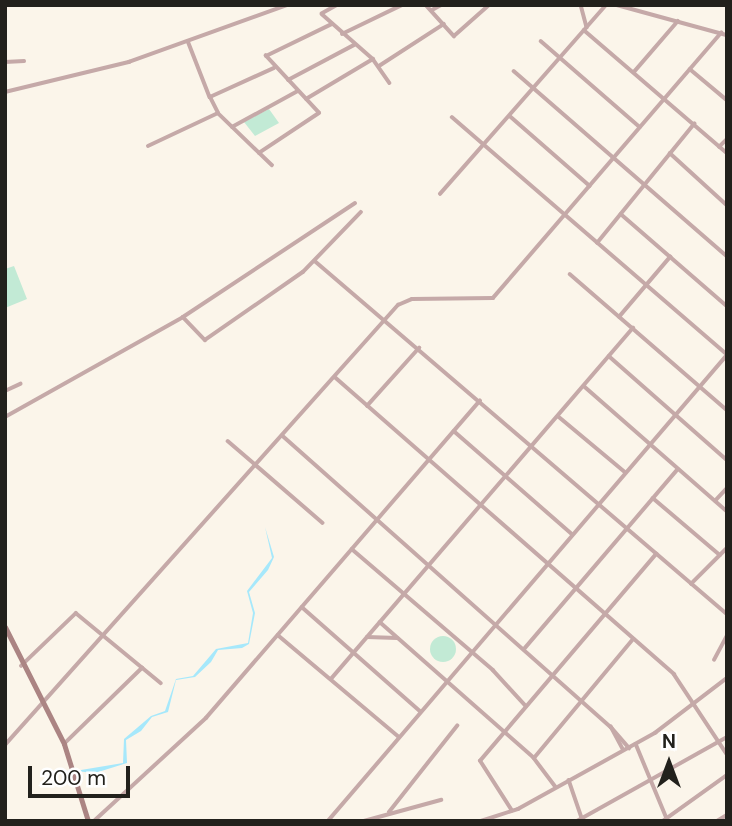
<!DOCTYPE html>
<html>
<head>
<meta charset="utf-8">
<style>
	body { margin:0 }
	#map { position:relative; width:732px; height:826px; overflow:hidden; background:#fbf5ea; font-family:"DM Sans",sans-serif }
	div>[style] { position:absolute }
	[style*='--x'] { left:calc(var(--x)*1px); top:calc(var(--y)*1px); width:calc(var(--w)*1px); rotate:calc(var(--a)*1deg) }
	.green>* { inset:0; background:#c2ead5 }
	.round { border-radius:50% }
	.water>* { inset:0; background:#a6e8fb }
	.street>* { height:3.5px; margin:-1.75px; padding:0 1.75px; transform-origin:1.75px; border-radius:1.75px; background:#c5a9a8 }
	.secondary>* { height:5px; margin:-2.5px; padding:0 2.5px; transform-origin:2.5px; border-radius:2.5px; background:#ab8483 }
	span { translate:-50% -50%; white-space:nowrap; text-align:center; line-height:1.15; -webkit-text-stroke:5px #fff; paint-order:stroke }
	.frame { position:absolute; inset:0; border:7px solid #22211c; pointer-events:none }
	.north { position:absolute; left:634px; top:728px; width:70px; height:70px; -webkit-text-stroke:5px #fff; paint-order:stroke; rotate:0deg; font-size:19px; font-weight:700; line-height:28px; text-align:center; color:#22211c }
	.north::after { content:''; display:block; margin:auto; width:24px; height:32px; background:#22211c; clip-path:polygon(50% 0,100% 100%,50% 72%,0 100%) }
	.scale { position:absolute; left:28px; top:766px; width:102px; height:32px; box-sizing:border-box; border:4px solid #22211c; border-top:0; padding-left:9px; font-size:21px; line-height:24px; white-space:nowrap; color:#22211c; -webkit-text-stroke:5px #fff; paint-order:stroke }
</style>
</head>
<body>
<div id="map">
	<div class="green">
		<i style="clip-path:polygon(269px 109px,279px 123px,255px 136px,244px 122px)"></i>
		<i style="clip-path:polygon(14px 266px,27px 299px,5px 308px,5px 269px)"></i>
		<i class="round" style="left:430px;top:636px;width:26px;height:26px"></i>
	</div>
	<div class="water">
		<i style="clip-path:polygon(265px 527px,274px 557px,268px 570px,249px 592px,255px 613px,249px 644px,242px 648px,218px 650px,211px 662px,195px 677px,176px 680px,168px 712px,152px 717px,141px 731px,126px 740px,127px 763px,95px 773px,75px 771px,123px 763px,124px 739px,151px 716px,165px 711px,176px 679px,193px 676px,216px 649px,248px 643px,253px 613px,247px 591px,272px 558px)"></i>
	</div>
	<div class="street">
		<i style="--x:338;--y:5;--w:18;--a:151"></i>
		<i style="--x:322;--y:14;--w:68;--a:41.4"></i>
		<i style="--x:373;--y:59;--w:29;--a:55"></i>
		<i style="--x:426;--y:5;--w:42;--a:47.9"></i>
		<i style="--x:454;--y:36;--w:47;--a:-41.5"></i>
		<i style="--x:473;--y:5;--w:15;--a:0"></i>
		<i style="--x:581;--y:5;--w:23;--a:75"></i>
		<i style="--x:617;--y:5;--w:114;--a:15.3"></i>
		<i style="--x:432;--y:10;--w:10;--a:-29"></i>
		<i style="--x:584;--y:30;--w:189;--a:40.7"></i>
		<i style="--x:342;--y:34;--w:67;--a:-25.8"></i>
		<i style="--x:188;--y:41;--w:60;--a:68.6"></i>
		<i style="--x:541;--y:41;--w:131;--a:41"></i>
		<i style="--x:5;--y:62;--w:19;--a:-3"></i>
		<i style="--x:379;--y:66;--w:77;--a:-32.9"></i>
		<i style="--x:690;--y:69;--w:48;--a:40"></i>
		<i style="--x:514;--y:71;--w:282;--a:41"></i>
		<i style="--x:634;--y:72;--w:67;--a:-49.2"></i>
		<i style="--x:288;--y:80;--w:75;--a:-27.9"></i>
		<i style="--x:5;--y:92;--w:128;--a:-13.6"></i>
		<i style="--x:129;--y:62;--w:168;--a:-19.8"></i>
		<i style="--x:306;--y:99;--w:78;--a:-30.8"></i>
		<i style="--x:218;--y:113;--w:75;--a:43.9"></i>
		<i style="--x:510;--y:116;--w:106;--a:41.2"></i>
		<i style="--x:232;--y:127;--w:75;--a:-28.6"></i>
		<i style="--x:148;--y:146;--w:77;--a:-25.2"></i>
		<i style="--x:218;--y:113;--w:18;--a:-117"></i>
		<i style="--x:210;--y:97;--w:70;--a:-24.4"></i>
		<i style="--x:719;--y:147;--w:11;--a:-45"></i>
		<i style="--x:259;--y:153;--w:72;--a:-33.7"></i>
		<i style="--x:319;--y:113;--w:78;--a:-132.9"></i>
		<i style="--x:266;--y:56;--w:73;--a:-25.9"></i>
		<i style="--x:670;--y:153;--w:77;--a:42.4"></i>
		<i style="--x:440;--y:194;--w:252;--a:-48.7"></i>
		<i style="--x:621;--y:214;--w:140;--a:41"></i>
		<i style="--x:597;--y:243;--w:154;--a:-50.8"></i>
		<i style="--x:315;--y:261;--w:543;--a:40.59"></i>
		<i style="--x:570;--y:274;--w:208;--a:40.9"></i>
		<i style="--x:183;--y:317;--w:32;--a:46"></i>
		<i style="--x:205;--y:340;--w:119;--a:-34.8"></i>
		<i style="--x:303;--y:272;--w:83;--a:-46"></i>
		<i style="--x:619;--y:317;--w:79;--a:-49.6"></i>
		<i style="--x:609;--y:356;--w:157;--a:41.4"></i>
		<i style="--x:335;--y:377;--w:451;--a:41.2"></i>
		<i style="--x:674;--y:674;--w:96;--a:56.5"></i>
		<i style="--x:584;--y:386;--w:190;--a:41.2"></i>
		<i style="--x:5;--y:391;--w:17;--a:-25"></i>
		<i style="--x:367;--y:406;--w:78;--a:-48.1"></i>
		<i style="--x:558;--y:416;--w:87;--a:39.9"></i>
		<i style="--x:5;--y:417;--w:204;--a:-29.3"></i>
		<i style="--x:183;--y:317;--w:206;--a:-33.5"></i>
		<i style="--x:454;--y:431;--w:157;--a:41.1"></i>
		<i style="--x:283;--y:436;--w:438;--a:41.6"></i>
		<i style="--x:228;--y:441;--w:125;--a:40.8"></i>
		<i style="--x:653;--y:498;--w:88;--a:40.4"></i>
		<i style="--x:715;--y:501;--w:18;--a:-47"></i>
		<i style="--x:352;--y:549;--w:186;--a:40.6"></i>
		<i style="--x:493;--y:670;--w:49;--a:47.5"></i>
		<i style="--x:691;--y:584;--w:51;--a:-45"></i>
		<i style="--x:302;--y:607;--w:157;--a:41.4"></i>
		<i style="--x:380;--y:622;--w:205;--a:41.4"></i>
		<i style="--x:534;--y:758;--w:36;--a:53"></i>
		<i style="--x:278;--y:635;--w:158;--a:40.1"></i>
		<i style="--x:367;--y:637;--w:30;--a:2"></i>
		<i style="--x:525;--y:648;--w:235;--a:-49.5"></i>
		<i style="--x:714;--y:660;--w:27;--a:-62"></i>
		<i style="--x:21;--y:666;--w:76;--a:-43.9"></i>
		<i style="--x:76;--y:613;--w:110;--a:39.5"></i>
		<i style="--x:331;--y:679;--w:463;--a:-49.3"></i>
		<i style="--x:64;--y:744;--w:109;--a:-44.3"></i>
		<i style="--x:636;--y:744;--w:83;--a:67.4"></i>
		<i style="--x:5;--y:745;--w:590;--a:-48.23"></i>
		<i style="--x:398;--y:305;--w:15;--a:-23"></i>
		<i style="--x:412;--y:299;--w:81;--a:-0.7"></i>
		<i style="--x:493;--y:298;--w:350;--a:-49.3"></i>
		<i style="--x:623;--y:750;--w:26;--a:-118"></i>
		<i style="--x:611;--y:727;--w:28;--a:49"></i>
		<i style="--x:534;--y:758;--w:155;--a:-50.2"></i>
		<i style="--x:569;--y:780;--w:40;--a:71.1"></i>
		<i style="--x:512;--y:811;--w:59;--a:-122.6"></i>
		<i style="--x:480;--y:761;--w:272;--a:-49.6"></i>
		<i style="--x:389;--y:812;--w:110;--a:-51.7"></i>
		<i style="--x:94;--y:821;--w:152;--a:-42.6"></i>
		<i style="--x:206;--y:718;--w:419;--a:-49.2"></i>
		<i style="--x:328;--y:821;--w:613;--a:-49.43"></i>
		<i style="--x:727;--y:355;--w:363;--a:-139.2"></i>
		<i style="--x:364;--y:821;--w:80;--a:-15.3"></i>
		<i style="--x:481;--y:821;--w:39;--a:-18"></i>
		<i style="--x:518;--y:809;--w:157;--a:-29"></i>
		<i style="--x:655;--y:733;--w:91;--a:-37.4"></i>
		<i style="--x:577;--y:821;--w:172;--a:-29.2"></i>
		<i style="--x:663;--y:821;--w:79;--a:-35.7"></i>
		<i style="--x:717;--y:821;--w:12;--a:-31"></i>
	</div>
	<div class="secondary">
		<i style="--x:5;--y:627;--w:131;--a:63.2"></i>
		<i style="--x:64;--y:744;--w:81;--a:72.7"></i>
	</div>
	<div class="frame"></div>
	<div class="north">N</div>
	<div class="scale">200 m</div>
</div>
</body>
</html>
